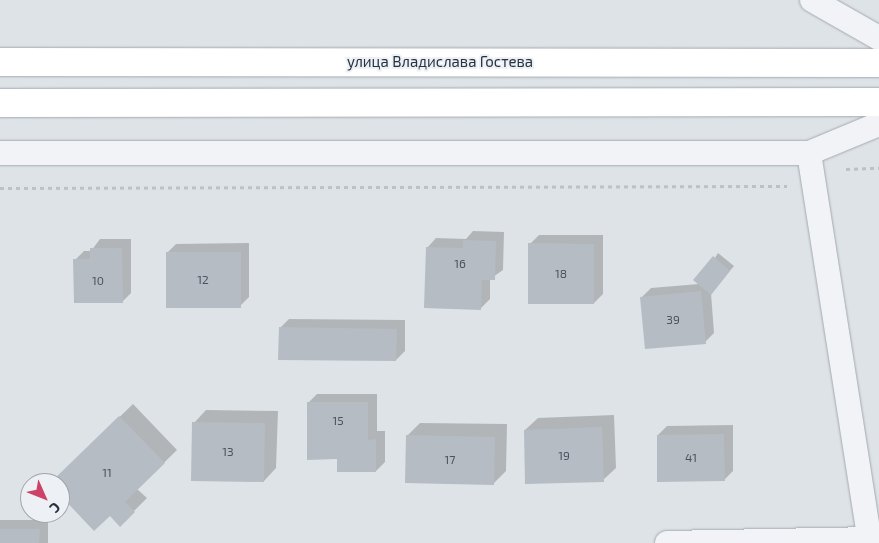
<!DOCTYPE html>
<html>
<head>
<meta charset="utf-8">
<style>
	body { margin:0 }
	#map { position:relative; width:879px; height:543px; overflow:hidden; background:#dee3e7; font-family:"Exo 2",sans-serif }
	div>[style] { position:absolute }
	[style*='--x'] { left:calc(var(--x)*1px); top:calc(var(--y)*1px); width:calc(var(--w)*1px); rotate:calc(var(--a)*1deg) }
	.shadow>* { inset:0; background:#0003 }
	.building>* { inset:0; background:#b5bcc4 }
	.path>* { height:3px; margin-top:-1.5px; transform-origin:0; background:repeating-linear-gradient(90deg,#bcc1c6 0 4px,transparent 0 8px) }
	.roads { filter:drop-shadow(0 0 1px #a3aab1) drop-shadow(0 0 1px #a3aab1) }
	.minor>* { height:24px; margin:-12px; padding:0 12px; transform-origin:12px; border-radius:12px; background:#f1f3f6 }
	.secondary>* { height:28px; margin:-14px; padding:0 14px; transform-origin:14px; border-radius:14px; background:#fff }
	span { translate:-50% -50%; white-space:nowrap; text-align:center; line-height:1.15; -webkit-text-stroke:4px #edf1f5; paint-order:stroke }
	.number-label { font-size:12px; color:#4a5460 }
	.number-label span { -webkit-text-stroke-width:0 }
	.street-label { font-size:15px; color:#27323e }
	.north { position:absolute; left:20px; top:473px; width:50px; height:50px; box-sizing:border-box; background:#edf1f5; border:1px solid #9ea5ac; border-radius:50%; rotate:134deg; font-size:14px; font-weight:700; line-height:20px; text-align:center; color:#27323e }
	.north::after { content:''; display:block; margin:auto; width:18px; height:22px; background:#cd4367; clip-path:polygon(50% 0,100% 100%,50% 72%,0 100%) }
</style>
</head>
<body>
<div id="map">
	<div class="shadow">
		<i style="clip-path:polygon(473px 231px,504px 232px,503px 270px,490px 279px,490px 299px,481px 308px,427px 248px,436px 238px,466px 239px)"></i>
		<i style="clip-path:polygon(539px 235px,603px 235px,603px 294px,594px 303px,530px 244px)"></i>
		<i style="clip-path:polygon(100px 239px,131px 239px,131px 293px,122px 302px,75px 260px,84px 251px,91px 251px)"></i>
		<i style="clip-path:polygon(249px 243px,249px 297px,240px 306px,167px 253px,176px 244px)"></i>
		<i style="clip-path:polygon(718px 253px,734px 266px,711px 293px,714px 333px,705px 342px,642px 297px,651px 288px,699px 284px)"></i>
		<i style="clip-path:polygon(289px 319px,405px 320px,405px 351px,396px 360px,280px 328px)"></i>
		<i style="clip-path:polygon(317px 394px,377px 394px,377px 431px,385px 431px,385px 462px,376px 471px,338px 458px,308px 403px)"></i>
		<i style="clip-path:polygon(133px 404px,177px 450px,137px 489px,147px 498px,120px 525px,110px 515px,60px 494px,60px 483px,51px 483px)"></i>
		<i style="clip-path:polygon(206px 410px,278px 411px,276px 468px,264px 481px,194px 423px)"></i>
		<i style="clip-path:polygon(614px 415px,616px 468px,603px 480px,525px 430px,538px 418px)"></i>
		<i style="clip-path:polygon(420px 423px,507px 424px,506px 471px,493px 484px,407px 436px)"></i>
		<i style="clip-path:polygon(733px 425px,733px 471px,724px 480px,658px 435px,667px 426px)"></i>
		<i style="clip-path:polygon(0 520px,48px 520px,48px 543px,0 543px)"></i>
	</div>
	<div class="building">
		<i style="clip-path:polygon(463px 240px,496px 241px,495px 280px,482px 280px,481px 310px,424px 308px,426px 247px,463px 248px)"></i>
		<i style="clip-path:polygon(528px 243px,594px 244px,594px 304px,528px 304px)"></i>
		<i style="clip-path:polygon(90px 248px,122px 248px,123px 303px,74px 303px,73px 259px,90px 259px)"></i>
		<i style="clip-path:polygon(166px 252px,241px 252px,241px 308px,166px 308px)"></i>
		<i style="clip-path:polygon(713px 256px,730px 271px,711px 295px,693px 280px)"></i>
		<i style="clip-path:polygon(701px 291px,706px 344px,645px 349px,640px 297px)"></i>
		<i style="clip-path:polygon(279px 327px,397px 329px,396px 361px,278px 360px)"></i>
		<i style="clip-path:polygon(307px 402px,368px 402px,368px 440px,376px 439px,376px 472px,337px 472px,337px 459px,307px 460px)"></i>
		<i style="clip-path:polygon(119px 416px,165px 463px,125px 502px,135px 512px,120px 527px,110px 516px,94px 531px,60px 495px,60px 483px,50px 483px)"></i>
		<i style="clip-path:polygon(192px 422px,265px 423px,264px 482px,191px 481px)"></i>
		<i style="clip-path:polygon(602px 427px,604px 482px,525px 484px,524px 430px)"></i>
		<i style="clip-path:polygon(724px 434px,725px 481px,657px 482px,657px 435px)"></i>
		<i style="clip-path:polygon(406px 435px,495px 437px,494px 485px,405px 483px)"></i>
		<i style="clip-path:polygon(0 529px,40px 529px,39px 543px,0 543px)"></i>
	</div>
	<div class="path">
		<i style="--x:846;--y:169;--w:33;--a:-2"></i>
		<i style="--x:0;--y:188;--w:787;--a:-0.15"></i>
	</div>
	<div class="roads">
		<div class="minor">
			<i style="--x:812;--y:0;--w:77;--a:29.6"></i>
			<i style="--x:0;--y:153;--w:809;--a:0"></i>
			<i style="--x:809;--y:153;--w:76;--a:-22.5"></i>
			<i style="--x:809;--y:153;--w:395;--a:81.1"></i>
			<i style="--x:667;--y:543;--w:203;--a:-1.1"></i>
		</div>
		<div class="secondary">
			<i style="--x:0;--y:62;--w:879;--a:0.07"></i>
			<i style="--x:0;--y:103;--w:879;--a:-0.07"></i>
		</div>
	</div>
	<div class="number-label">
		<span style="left:460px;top:264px">16</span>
		<span style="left:561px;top:274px">18</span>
		<span style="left:203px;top:280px">12</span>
		<span style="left:98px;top:281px">10</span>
		<span style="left:673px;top:320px">39</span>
		<span style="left:338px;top:421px">15</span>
		<span style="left:228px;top:452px">13</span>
		<span style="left:564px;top:456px">19</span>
		<span style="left:691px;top:458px">41</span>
		<span style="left:450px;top:460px">17</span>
		<span style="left:107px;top:473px">11</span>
	</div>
	<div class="street-label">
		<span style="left:440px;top:62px">улица Владислава Гостева</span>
	</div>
	<div class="north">С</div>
</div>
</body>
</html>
